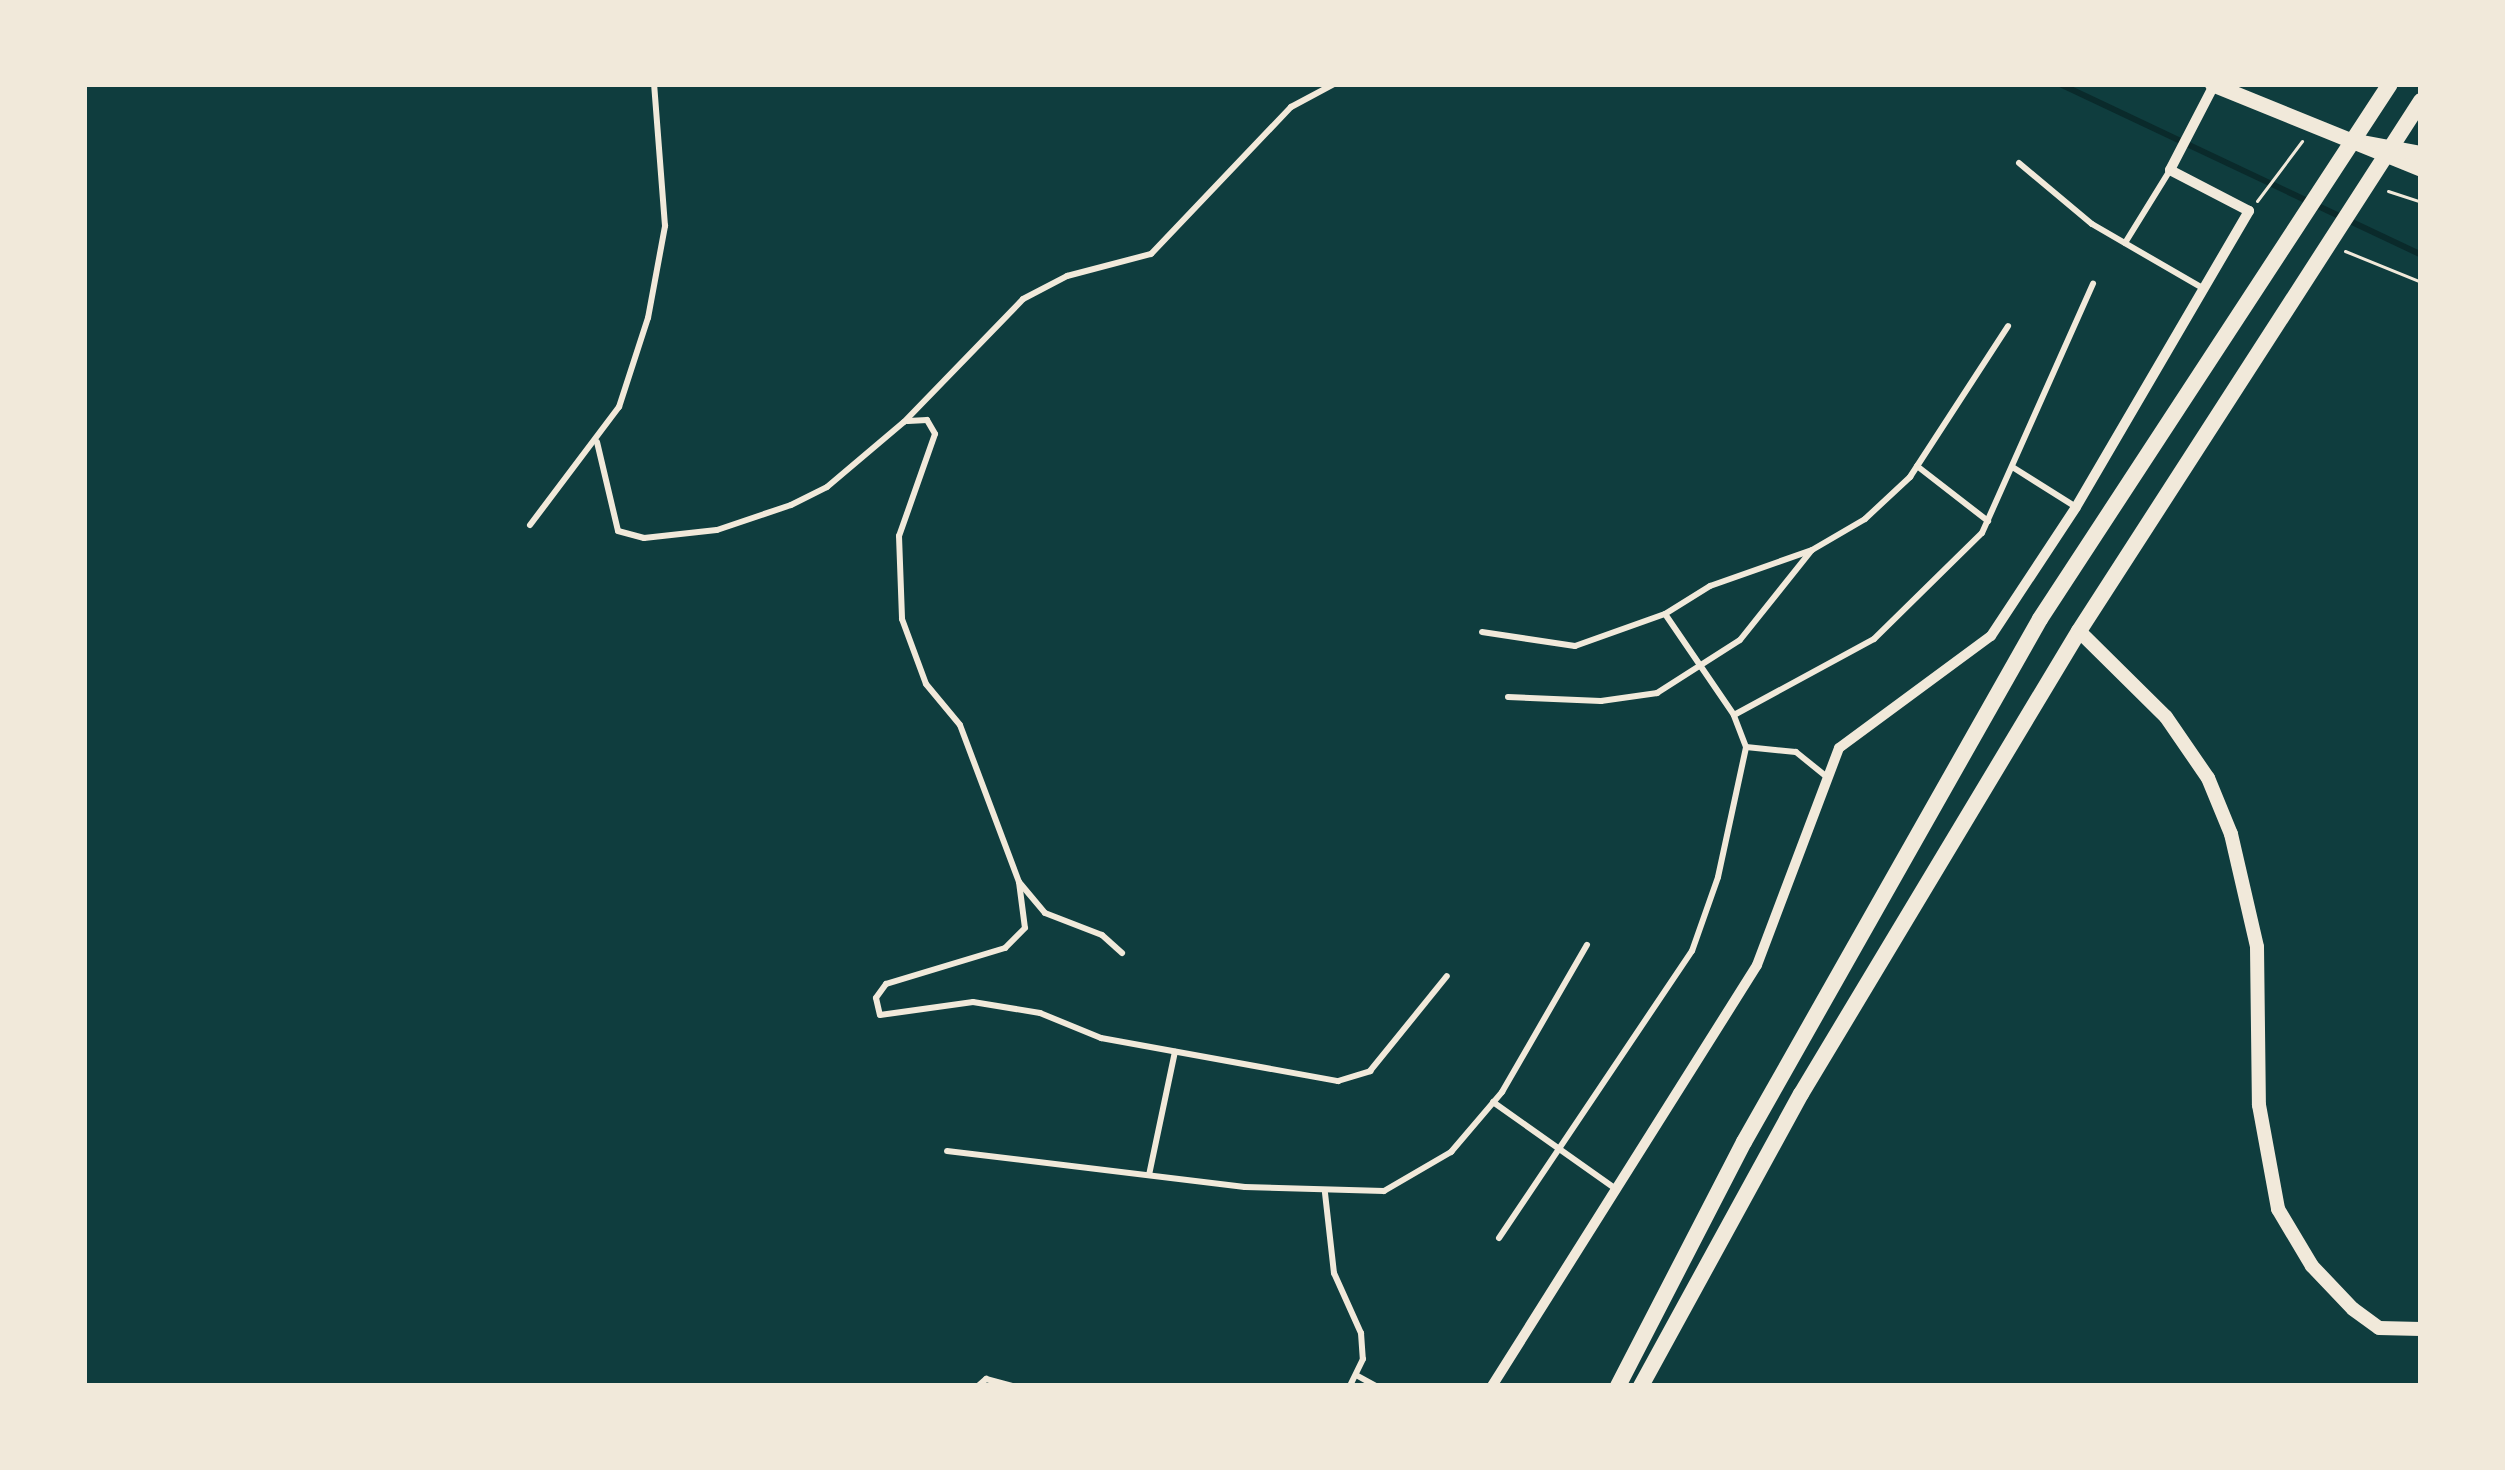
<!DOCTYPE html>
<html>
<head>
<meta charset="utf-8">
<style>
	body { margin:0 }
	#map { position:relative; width:2505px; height:1470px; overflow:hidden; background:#0f3d3e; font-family:"Open Sans",sans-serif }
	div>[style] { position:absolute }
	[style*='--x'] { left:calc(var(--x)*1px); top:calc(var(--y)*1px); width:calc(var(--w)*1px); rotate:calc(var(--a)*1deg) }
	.stream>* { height:6px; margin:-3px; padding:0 3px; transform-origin:3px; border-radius:3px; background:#0a2a2b }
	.path>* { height:3px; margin:-1.5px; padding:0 1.5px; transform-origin:1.5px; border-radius:1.5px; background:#f1e9da }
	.service>* { height:6px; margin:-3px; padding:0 3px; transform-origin:3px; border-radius:3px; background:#f1e9da }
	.minor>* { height:10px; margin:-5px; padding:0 5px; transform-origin:5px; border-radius:5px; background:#f1e9da }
	.tertiary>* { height:14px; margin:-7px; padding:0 7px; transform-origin:7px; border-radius:7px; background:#f1e9da }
	.secondary>* { height:15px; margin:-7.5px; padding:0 7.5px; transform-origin:7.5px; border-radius:7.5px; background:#f1e9da }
	.primary>* { height:16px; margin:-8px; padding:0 8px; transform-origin:8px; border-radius:8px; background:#f1e9da }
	span { translate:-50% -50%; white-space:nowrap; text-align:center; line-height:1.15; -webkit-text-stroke:10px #f1e9da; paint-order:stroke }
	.frame { position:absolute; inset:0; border:87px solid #f1e9da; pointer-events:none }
</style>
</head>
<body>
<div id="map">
	<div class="stream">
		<i style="--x:2060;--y:84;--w:399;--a:25.3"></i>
	</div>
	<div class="path">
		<i style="--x:2388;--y:191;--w:35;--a:18"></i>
		<i style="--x:2257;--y:201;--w:75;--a:-53.1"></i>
		<i style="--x:2345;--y:251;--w:82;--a:22.2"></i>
	</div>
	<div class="service">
		<i style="--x:2019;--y:163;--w:95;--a:39.9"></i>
		<i style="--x:2092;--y:224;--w:129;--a:30.1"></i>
		<i style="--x:2125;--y:243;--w:86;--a:-58.3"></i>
		<i style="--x:908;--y:421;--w:19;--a:-3"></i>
		<i style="--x:927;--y:420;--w:16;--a:60"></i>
		<i style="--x:935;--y:434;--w:108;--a:109.4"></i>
		<i style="--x:899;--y:536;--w:83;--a:87.9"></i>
		<i style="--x:902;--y:619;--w:69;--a:69.7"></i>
		<i style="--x:926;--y:684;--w:53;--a:50.3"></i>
		<i style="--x:960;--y:725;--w:168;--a:69.4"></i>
		<i style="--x:1019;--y:882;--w:40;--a:50"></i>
		<i style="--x:1045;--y:913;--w:61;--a:21.1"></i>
		<i style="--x:1102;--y:935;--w:27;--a:42"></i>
		<i style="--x:597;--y:442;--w:91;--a:76.7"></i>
		<i style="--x:618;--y:531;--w:27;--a:15"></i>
		<i style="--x:644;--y:538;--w:73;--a:-6.3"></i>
		<i style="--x:717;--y:530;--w:78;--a:-18.7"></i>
		<i style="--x:791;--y:505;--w:40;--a:-26.6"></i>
		<i style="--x:827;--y:487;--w:101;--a:-40.2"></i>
		<i style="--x:904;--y:422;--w:171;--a:-45.9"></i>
		<i style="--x:1023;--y:299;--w:50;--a:-27.6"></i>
		<i style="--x:1067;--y:276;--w:87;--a:-14.7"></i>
		<i style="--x:1151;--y:254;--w:203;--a:-46.4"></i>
		<i style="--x:1291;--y:107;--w:49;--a:-28.1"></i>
		<i style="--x:1917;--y:466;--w:90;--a:37.8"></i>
		<i style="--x:2014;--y:468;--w:73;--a:32.2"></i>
		<i style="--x:530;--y:525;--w:148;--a:-53"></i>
		<i style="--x:619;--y:407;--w:94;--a:-72"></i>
		<i style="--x:648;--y:318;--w:94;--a:-79.5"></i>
		<i style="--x:665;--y:226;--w:142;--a:-94.4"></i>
		<i style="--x:1482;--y:632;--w:94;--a:8.6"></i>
		<i style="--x:1575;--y:646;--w:96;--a:-19.6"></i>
		<i style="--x:1665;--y:614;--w:53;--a:-31.9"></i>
		<i style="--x:1710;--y:586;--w:108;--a:-19.4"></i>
		<i style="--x:1812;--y:550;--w:61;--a:-30.3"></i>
		<i style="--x:1865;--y:519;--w:62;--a:-43"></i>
		<i style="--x:1910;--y:477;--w:180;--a:-57"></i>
		<i style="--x:1508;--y:697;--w:93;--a:2.5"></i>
		<i style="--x:1601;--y:701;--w:57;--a:-8.1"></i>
		<i style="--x:1657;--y:693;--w:98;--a:-32.6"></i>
		<i style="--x:1740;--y:640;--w:114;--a:-51.4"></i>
		<i style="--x:1734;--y:715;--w:159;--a:-28.5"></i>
		<i style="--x:1874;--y:639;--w:151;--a:-44.5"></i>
		<i style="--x:1982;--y:533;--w:273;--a:-66"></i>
		<i style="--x:1746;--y:747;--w:50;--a:5.7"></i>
		<i style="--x:1796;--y:752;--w:38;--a:39"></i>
		<i style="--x:1019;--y:882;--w:46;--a:82.6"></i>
		<i style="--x:1025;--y:928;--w:28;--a:135"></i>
		<i style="--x:1005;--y:948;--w:124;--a:163.2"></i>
		<i style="--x:886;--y:984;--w:17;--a:126"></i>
		<i style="--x:876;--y:998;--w:17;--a:77"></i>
		<i style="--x:880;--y:1015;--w:94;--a:-8"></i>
		<i style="--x:973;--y:1002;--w:68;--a:9.3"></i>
		<i style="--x:1040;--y:1013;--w:66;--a:22.3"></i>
		<i style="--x:1101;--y:1038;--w:241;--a:10.3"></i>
		<i style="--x:1338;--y:1081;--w:34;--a:-17"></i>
		<i style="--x:1370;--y:1071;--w:122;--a:-51"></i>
		<i style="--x:1493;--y:1102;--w:151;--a:35.3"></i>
		<i style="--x:947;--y:1151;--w:300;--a:6.9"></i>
		<i style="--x:1245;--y:1187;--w:139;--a:1.6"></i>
		<i style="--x:1384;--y:1191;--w:78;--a:-30.2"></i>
		<i style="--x:1451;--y:1152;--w:79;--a:-49.6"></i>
		<i style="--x:1502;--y:1092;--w:170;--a:-60"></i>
		<i style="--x:1149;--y:1175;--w:126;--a:-78.1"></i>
		<i style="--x:1325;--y:1193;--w:81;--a:83.6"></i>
		<i style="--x:1334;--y:1273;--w:66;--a:65.8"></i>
		<i style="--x:1361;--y:1333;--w:26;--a:86"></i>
		<i style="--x:1363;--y:1359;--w:30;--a:116"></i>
		<i style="--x:1499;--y:1238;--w:346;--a:-56.1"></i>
		<i style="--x:1692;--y:951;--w:78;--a:-70.6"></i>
		<i style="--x:1718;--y:877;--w:133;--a:-77.8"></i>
		<i style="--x:1746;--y:747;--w:34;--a:-111"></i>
		<i style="--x:1734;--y:715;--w:122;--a:-124.3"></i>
		<i style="--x:1356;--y:1375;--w:23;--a:29"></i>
		<i style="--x:978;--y:1386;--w:11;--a:-41"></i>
		<i style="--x:986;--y:1379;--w:28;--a:15"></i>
	</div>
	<div class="minor">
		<i style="--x:1492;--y:1386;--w:497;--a:-57.8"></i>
		<i style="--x:1757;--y:965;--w:232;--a:-69.3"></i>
		<i style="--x:1839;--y:748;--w:189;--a:-36.4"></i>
		<i style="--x:1991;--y:636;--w:154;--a:-56.6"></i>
		<i style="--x:2076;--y:507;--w:343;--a:-59.7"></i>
		<i style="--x:2249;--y:211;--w:89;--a:-152.6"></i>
		<i style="--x:2170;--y:170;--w:96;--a:-62.6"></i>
	</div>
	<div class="tertiary">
		<i style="--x:2079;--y:631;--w:122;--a:44.7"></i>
		<i style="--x:2166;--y:717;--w:74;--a:55.5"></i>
		<i style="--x:2208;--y:778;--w:61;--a:67.7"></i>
		<i style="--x:2231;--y:834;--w:116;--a:77"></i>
		<i style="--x:2257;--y:947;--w:158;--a:89.3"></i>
		<i style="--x:2259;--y:1105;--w:106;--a:79.6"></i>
		<i style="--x:2278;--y:1209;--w:66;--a:59.2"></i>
		<i style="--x:2312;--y:1266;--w:59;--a:46.4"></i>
		<i style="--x:2353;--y:1309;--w:32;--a:36"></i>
		<i style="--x:2379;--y:1328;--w:42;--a:1.4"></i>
	</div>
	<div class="secondary">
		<i style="--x:2212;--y:84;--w:226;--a:22.1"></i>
		<i style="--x:2362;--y:142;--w:60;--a:10.6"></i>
	</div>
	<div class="primary">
		<i style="--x:1618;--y:1386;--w:275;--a:-62.7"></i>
		<i style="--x:1744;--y:1142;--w:601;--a:-60.49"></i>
		<i style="--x:2040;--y:619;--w:639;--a:-56.81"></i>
		<i style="--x:1641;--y:1386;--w:333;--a:-61.3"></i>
		<i style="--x:1801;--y:1094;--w:540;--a:-59.02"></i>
		<i style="--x:2079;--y:631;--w:631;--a:-57.17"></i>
	</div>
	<div class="frame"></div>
</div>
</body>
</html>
